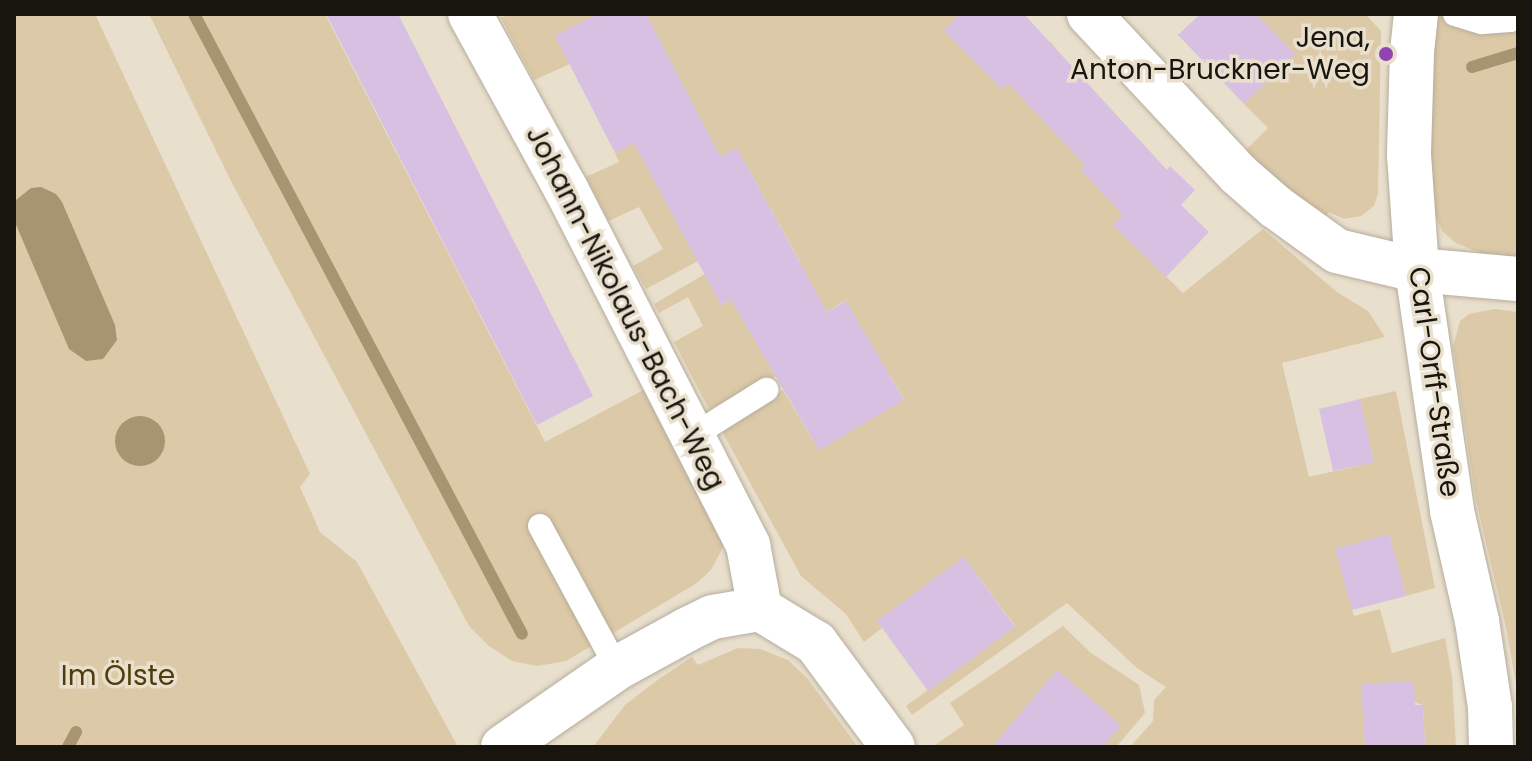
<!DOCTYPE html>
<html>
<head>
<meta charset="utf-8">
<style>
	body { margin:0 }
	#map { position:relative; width:1532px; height:761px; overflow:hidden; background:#e9dfcd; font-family:Poppins,sans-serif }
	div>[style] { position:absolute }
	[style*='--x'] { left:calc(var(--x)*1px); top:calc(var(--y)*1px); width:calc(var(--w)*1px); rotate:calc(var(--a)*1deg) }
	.green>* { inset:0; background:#dcc9a7 }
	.water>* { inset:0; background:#a79470 }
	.round { border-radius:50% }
	.stream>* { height:12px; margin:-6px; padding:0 6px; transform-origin:6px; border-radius:6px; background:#a79470 }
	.building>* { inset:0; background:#d8c0e3 }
	.roads { filter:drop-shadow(0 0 2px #b6ad9c) drop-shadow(0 0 2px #b6ad9c) }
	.lane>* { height:24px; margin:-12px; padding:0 12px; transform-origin:12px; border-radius:12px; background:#fff }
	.street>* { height:44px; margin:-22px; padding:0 22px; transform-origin:22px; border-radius:22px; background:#fff }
	.dots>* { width:22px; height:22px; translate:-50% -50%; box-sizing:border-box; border:4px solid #e9dfcd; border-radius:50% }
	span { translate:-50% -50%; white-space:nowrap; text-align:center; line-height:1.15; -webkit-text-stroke:7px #e9dfcd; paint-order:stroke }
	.poi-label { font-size:28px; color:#18150f }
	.right { translate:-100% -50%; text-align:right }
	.street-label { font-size:28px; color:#18150f }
	.park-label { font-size:28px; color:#503b0b }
	.frame { position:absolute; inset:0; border:16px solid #18150f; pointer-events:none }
</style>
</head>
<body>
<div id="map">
	<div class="green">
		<i style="clip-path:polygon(14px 14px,95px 14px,310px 474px,300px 487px,320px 532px,357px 562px,458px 747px,14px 747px)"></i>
		<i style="clip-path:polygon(149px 14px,325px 14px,545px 442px,651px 386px,724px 532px,723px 547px,711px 570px,697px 583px,566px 661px,537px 666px,512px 661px,489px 646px,469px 626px,232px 183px)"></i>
		<i style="clip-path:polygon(510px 14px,598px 14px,555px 36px,570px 64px,534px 80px,501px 18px)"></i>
		<i style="clip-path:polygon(646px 14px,960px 14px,944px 31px,1002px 89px,1050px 41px,1157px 181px,1113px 225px,1183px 293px,1263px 229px,1337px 292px,1368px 311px,1385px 337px,1282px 363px,1309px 477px,1374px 462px,1360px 399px,1396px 391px,1435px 588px,1406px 596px,1389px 534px,1336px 549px,1354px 616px,1380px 609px,1392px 653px,1445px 638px,1452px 677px,1456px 747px,1425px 747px,1423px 705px,1362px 684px,1365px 747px,1130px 747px,1153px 721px,1154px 700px,1166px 687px,1137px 668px,1067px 603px,912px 715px,906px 706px,1015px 626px,964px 557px,878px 621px,882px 628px,864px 642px,846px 614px,801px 576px,719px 426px,783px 390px,819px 450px,904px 399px,845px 301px,761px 351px,776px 376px,709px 409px,674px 342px,703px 326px,688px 297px,659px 313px,654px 304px,705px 274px,722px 305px,800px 262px,737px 148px,659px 188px,698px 261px,646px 289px,633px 266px,663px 249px,639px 207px,609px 221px,586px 177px,619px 162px,615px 153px,696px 110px)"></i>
		<i style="clip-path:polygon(1256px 14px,1365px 14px,1381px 31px,1378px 194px,1374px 206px,1361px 216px,1344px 219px,1329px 212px,1326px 217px,1301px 205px,1245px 151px,1268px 128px,1244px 104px,1295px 54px)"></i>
		<i style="clip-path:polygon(1431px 14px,1441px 14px,1455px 26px,1518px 26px,1518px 258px,1483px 254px,1456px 243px,1443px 232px,1431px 207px)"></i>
		<i style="clip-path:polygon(1495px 309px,1518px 312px,1518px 695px,1506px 627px,1476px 500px,1453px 347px,1460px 321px,1469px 314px)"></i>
		<i style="clip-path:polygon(1063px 626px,1091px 653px,1139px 685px,1145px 713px,1116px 747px,1103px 747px,1121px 725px,1057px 670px,992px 747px,935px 745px,964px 725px,950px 703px)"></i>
		<i style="clip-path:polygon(738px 648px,760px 649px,788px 660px,807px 678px,858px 747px,593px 747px,625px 705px,659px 679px,692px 657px,698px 665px)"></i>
	</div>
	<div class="water">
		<i style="clip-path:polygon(41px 187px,56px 194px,62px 202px,115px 325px,117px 340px,103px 359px,86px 361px,69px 349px,14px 220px,16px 200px,31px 188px)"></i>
		<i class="round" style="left:115px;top:416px;width:50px;height:50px"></i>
	</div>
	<div class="stream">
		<i style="--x:194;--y:14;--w:701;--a:62.12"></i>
		<i style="--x:1472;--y:67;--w:48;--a:-16.9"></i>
		<i style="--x:68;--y:747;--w:17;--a:-62"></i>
	</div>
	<div class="building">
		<i style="clip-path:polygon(326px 14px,398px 14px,593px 396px,537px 425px)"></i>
		<i style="clip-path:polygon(598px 14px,646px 14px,720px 156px,737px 148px,827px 312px,846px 301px,904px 400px,819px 450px,731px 300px,721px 305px,634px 143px,615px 153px,555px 36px)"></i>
		<i style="clip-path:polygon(960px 14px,1024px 14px,1167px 170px,1170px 166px,1195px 190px,1181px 205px,1209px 232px,1166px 277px,1113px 225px,1123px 215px,1080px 169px,1085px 165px,1008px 83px,1002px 89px,944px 31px)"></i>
		<i style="clip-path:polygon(1200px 14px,1256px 14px,1295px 54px,1244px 104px,1178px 35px)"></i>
		<i style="clip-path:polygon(1360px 399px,1374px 462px,1333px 471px,1319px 409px)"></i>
		<i style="clip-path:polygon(1389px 534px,1406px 596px,1352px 610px,1335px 549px)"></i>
		<i style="clip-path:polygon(964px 557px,1015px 627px,928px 691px,877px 621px)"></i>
		<i style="clip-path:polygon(1057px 670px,1121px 725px,1103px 747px,992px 747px)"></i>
		<i style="clip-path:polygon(1414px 681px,1415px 705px,1423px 705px,1425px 747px,1365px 747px,1361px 684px)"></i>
	</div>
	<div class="roads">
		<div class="lane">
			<i style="--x:1455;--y:14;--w:28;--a:17"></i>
			<i style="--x:1482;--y:22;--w:28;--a:-4"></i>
			<i style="--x:1510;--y:20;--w:9;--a:-32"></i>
			<i style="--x:691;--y:437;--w:89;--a:-32.1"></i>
			<i style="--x:540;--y:526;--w:162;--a:61.5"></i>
		</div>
		<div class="street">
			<i style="--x:470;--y:14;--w:200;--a:61.3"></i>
			<i style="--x:566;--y:189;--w:400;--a:62.9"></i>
			<i style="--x:748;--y:545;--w:65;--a:79.4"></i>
			<i style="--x:1089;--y:14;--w:219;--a:47"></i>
			<i style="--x:1238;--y:174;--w:50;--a:41"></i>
			<i style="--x:1276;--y:207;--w:75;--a:35.8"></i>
			<i style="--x:1337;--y:251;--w:82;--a:13.4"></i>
			<i style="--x:1417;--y:270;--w:101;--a:5.1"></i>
			<i style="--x:1416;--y:14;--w:38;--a:96"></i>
			<i style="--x:1412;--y:52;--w:103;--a:91.7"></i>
			<i style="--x:1409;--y:155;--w:115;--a:86"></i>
			<i style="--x:1417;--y:270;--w:244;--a:81.7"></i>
			<i style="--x:1452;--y:511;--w:113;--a:77.2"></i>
			<i style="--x:1477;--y:621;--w:87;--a:81.4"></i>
			<i style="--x:1490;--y:707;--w:40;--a:88.6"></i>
			<i style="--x:503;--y:747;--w:139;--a:-34.7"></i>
			<i style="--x:617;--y:668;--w:79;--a:-28.8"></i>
			<i style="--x:686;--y:630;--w:30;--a:-26"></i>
			<i style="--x:713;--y:617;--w:48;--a:-9.7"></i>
			<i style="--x:760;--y:609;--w:66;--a:31.3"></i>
			<i style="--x:816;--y:643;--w:129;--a:53.5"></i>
		</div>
	</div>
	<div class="dots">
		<i style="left:1386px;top:54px;background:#9243b4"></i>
	</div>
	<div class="poi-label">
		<span class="right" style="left:1370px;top:54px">Jena,<br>Anton-Bruckner-Weg</span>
	</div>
	<div class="street-label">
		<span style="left:625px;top:308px;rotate:63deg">Johann-Nikolaus-Bach-Weg</span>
		<span style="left:1434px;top:382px;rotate:82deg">Carl-Orff-Straße</span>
	</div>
	<div class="park-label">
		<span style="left:118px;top:676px">Im Ölste</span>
	</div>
	<div class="frame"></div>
</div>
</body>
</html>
